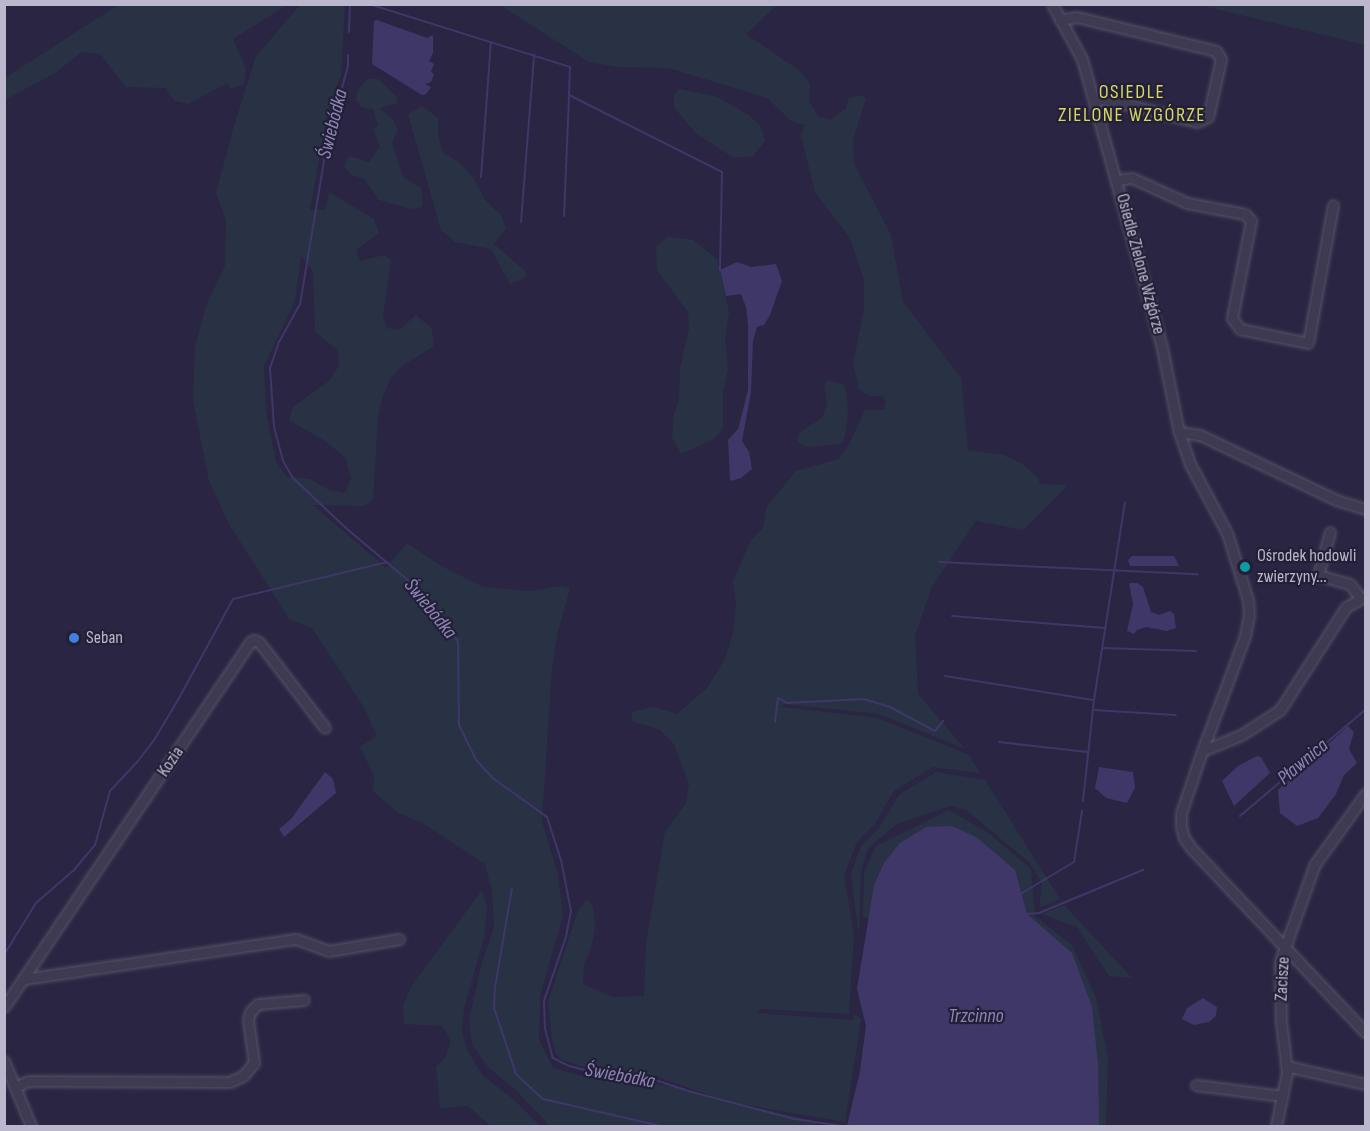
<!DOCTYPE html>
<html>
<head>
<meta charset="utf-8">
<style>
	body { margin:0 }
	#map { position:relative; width:1370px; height:1131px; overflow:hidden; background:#2a2542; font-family:"Sofia Sans Condensed",sans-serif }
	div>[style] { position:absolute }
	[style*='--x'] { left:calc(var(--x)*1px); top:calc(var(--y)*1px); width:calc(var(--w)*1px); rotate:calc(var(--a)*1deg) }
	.green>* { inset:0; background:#293245 }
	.water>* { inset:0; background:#3f3768 }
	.stream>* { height:2px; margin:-1px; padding:0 1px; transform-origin:1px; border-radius:1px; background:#3f3768 }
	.roads { filter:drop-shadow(0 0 2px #565269) drop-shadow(0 0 2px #565269) }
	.minor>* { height:9px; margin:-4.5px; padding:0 4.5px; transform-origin:4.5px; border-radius:4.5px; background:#3e3a52 }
	.dots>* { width:16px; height:16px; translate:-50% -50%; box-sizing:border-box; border:3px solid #231f37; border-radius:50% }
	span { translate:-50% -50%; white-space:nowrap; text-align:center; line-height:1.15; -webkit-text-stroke:4.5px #231f37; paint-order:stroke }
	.street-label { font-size:18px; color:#bbb7cc }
	.poi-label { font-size:18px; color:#bbb7cc }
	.left { translate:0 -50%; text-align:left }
	.neighbourhood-label { font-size:20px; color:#d6d965; letter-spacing:1.5px }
	.water-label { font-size:20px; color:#8d85b8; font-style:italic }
	.frame { position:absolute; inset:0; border:6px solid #bbb7cc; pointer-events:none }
</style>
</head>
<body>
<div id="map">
	<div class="green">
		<i style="clip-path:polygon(evenodd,301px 4px,345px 5px,341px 75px,328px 110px,310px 210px,325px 210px,329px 192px,374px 219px,379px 233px,356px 250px,360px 261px,384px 255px,391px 260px,383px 315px,387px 328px,399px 330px,416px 315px,432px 329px,434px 346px,402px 366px,391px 378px,383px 396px,378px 416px,373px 499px,363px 506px,313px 505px,386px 568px,407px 543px,443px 567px,483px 587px,530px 591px,561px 586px,570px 588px,558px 631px,552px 667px,542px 821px,558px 875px,563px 916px,540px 996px,539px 1040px,553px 1068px,589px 1078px,672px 1086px,723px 1100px,664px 1079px,644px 1074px,594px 1070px,562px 1060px,556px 1054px,552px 1039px,548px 1002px,577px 913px,587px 899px,593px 907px,595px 926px,591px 949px,584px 965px,583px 984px,612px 997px,644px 996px,646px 944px,665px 832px,686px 803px,689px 784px,674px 744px,660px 730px,632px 721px,632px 712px,653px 707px,677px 714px,707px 688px,725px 659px,733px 633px,736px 603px,733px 582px,750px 542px,763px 528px,767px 506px,796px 471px,839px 459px,848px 446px,865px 410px,884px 410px,886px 401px,883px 396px,869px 396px,859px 389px,853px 363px,864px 310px,864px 280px,850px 238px,815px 192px,801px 136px,804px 125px,791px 121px,767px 98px,669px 68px,618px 67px,589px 62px,500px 5px,777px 5px,746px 34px,800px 71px,810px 84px,809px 101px,818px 116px,830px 120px,846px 109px,848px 99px,859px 95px,866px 98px,853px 140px,854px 164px,891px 235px,903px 302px,961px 378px,968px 450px,1003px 455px,1023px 464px,1038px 478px,1040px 484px,1068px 485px,1023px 530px,976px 521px,932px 587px,915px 635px,918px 694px,965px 749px,879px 714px,784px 704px,781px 707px,878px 718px,969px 755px,980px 773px,933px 767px,894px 791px,874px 825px,857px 842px,844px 875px,854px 935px,849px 1014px,760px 1009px,756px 1013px,853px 1020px,855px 1014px,861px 1019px,845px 1122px,741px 1104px,818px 1122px,814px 1126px,550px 1126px,517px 1091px,488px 1067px,472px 1044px,469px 1019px,482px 963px,494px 927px,492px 891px,485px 864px,426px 825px,397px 812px,373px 791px,374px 776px,360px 747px,377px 736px,363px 706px,312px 628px,290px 620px,229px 524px,209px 481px,193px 401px,195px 347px,207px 303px,225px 266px,226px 220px,216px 193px,234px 126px,256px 56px,301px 4px,301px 256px,313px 271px,315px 332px,338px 350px,339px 366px,329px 381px,293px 407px,289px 420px,322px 439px,345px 457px,351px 478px,345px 493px,329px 490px,310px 479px,287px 477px,276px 462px,266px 412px,264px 366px,295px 301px,301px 256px)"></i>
		<i style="clip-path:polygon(118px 5px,118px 4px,287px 5px,233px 39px,246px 69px,244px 84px,231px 89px,227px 83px,188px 104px,174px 101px,166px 88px,126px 87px,100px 54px,82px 52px,55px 73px,5px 100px,5px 78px)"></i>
		<i style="clip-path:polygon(1199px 5px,1365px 5px,1365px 45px,1337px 38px)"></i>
		<i style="clip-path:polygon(367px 79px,378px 79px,397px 97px,397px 103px,380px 108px,393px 120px,398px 130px,392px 143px,403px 177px,421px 188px,423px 204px,420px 208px,411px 209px,379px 200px,364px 179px,352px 175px,344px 166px,349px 156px,369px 162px,380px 147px,373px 129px,378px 125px,373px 109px,361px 107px,356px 100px,358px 90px)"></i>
		<i style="clip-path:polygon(679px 89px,718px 97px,750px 116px,760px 126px,765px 141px,753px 156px,734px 158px,697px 134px,681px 116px,674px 107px,674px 95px)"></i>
		<i style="clip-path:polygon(422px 106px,438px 118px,438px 136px,443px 153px,459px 162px,473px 178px,485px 200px,501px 215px,506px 228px,494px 244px,525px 271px,527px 275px,523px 279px,510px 284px,491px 249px,455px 242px,441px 230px,408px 114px)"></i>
		<i style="clip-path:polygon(667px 237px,693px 240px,717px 259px,729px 312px,725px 338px,728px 369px,723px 393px,723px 429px,714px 439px,681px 454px,672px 437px,674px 414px,679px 399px,680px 368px,689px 329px,688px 312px,657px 270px,656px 247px)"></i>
		<i style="clip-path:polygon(827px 380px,844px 385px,847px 394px,848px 417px,844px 440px,840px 444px,807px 447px,797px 442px,799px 433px,822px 418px,827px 404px,824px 386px)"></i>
		<i style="clip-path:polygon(936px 772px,985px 780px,1060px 899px,1039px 908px,1042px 883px,1030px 863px,966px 810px,950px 806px,897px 824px,868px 848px,861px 872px,859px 936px,851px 874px,861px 846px,879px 828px,899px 795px)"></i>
		<i style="clip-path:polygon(949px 810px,990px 834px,1031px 869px,1035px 916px,1072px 945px,1096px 998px,1108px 1059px,1106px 1126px,1084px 1126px,875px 974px,863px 1044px,866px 1026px,857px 989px,870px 920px,863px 917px,864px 872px,876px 846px)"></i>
		<i style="clip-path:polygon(482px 890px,487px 907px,484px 937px,464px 1008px,462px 1031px,467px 1050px,483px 1076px,512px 1098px,540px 1126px,491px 1126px,468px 1106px,440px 1108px,436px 1067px,446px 1056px,451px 1040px,442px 1026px,404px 1024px,403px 1005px,411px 987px)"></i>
		<i style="clip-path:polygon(1064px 905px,1093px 936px,1132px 978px,1109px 976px,1077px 927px,1042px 914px)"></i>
	</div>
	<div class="water">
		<i style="clip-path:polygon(377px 20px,427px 38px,433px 35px,433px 53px,429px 61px,434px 64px,431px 72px,434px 74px,431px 82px,425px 84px,431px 87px,426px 94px,422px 95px,372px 64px,374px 21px)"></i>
		<i style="clip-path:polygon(737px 262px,751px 267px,776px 264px,782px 281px,770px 315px,764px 325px,757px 327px,753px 341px,751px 392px,742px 441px,749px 452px,752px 469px,741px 478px,730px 481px,728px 440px,738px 429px,748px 390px,748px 325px,746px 307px,741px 294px,726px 296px,720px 270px)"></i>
		<i style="clip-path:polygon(1132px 556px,1174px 556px,1179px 566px,1130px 566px,1128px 560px)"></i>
		<i style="clip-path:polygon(1129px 583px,1137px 583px,1143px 587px,1151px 612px,1159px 615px,1170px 611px,1174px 614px,1176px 628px,1167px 631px,1146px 627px,1137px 630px,1134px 634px,1127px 631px,1133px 604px)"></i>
		<i style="clip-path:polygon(1348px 726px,1354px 732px,1349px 749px,1357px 763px,1344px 775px,1336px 794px,1318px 818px,1297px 826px,1280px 813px,1278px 790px)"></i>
		<i style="clip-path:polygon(1257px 756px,1261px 757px,1270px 773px,1234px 806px,1222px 781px,1238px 766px)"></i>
		<i style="clip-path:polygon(1099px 767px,1133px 772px,1135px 788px,1127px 803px,1106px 798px,1095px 788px)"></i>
		<i style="clip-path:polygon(325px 772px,333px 779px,336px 793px,284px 837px,279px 829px,291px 819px)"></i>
		<i style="clip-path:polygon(952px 826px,976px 837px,1015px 870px,1027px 914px,1072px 953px,1092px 1007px,1098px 1064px,1099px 1126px,847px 1126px,860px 1071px,866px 1026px,857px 989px,874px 885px,884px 863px,900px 843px,926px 827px)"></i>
		<i style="clip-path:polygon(1203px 998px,1217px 1007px,1216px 1016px,1209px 1022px,1194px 1025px,1182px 1019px,1187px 1008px)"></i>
	</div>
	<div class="stream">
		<i style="--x:369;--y:4;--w:211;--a:17.4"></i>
		<i style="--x:570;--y:67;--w:28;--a:92"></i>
		<i style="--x:569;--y:95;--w:171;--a:26.7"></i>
		<i style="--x:722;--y:172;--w:98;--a:91.2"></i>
		<i style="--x:349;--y:32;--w:28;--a:-88"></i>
		<i style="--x:348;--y:55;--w:11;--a:90"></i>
		<i style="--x:348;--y:66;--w:80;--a:105.3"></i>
		<i style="--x:327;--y:143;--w:163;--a:99.5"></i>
		<i style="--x:300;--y:304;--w:43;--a:118.9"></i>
		<i style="--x:279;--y:342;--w:28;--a:109"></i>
		<i style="--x:270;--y:368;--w:59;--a:86.1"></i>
		<i style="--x:274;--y:427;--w:35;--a:75"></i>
		<i style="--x:283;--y:461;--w:20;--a:60"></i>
		<i style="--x:293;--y:478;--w:74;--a:43.4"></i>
		<i style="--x:347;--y:529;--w:98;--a:40"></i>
		<i style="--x:422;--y:592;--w:26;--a:53"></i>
		<i style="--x:438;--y:613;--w:35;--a:55"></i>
		<i style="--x:458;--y:642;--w:83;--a:89.3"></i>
		<i style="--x:459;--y:725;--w:39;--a:64"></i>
		<i style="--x:476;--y:760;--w:26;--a:47"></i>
		<i style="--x:494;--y:779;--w:65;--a:35.6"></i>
		<i style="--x:547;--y:817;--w:45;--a:72"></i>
		<i style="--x:561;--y:860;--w:52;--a:78.9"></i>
		<i style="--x:571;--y:911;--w:26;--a:101"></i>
		<i style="--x:566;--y:937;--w:68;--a:109"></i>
		<i style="--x:544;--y:1001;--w:28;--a:88"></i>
		<i style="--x:545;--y:1029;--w:30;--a:75"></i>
		<i style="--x:553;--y:1058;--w:18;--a:27"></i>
		<i style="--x:569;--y:1066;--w:37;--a:14"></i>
		<i style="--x:605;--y:1075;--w:50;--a:5.7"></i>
		<i style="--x:655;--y:1080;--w:33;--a:18"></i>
		<i style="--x:481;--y:177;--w:135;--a:-85.8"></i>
		<i style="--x:564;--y:216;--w:120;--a:-87.6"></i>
		<i style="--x:521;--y:222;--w:168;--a:-85.5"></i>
		<i style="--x:939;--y:562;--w:259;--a:2.7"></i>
		<i style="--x:952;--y:616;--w:154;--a:4.5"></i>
		<i style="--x:1103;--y:648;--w:93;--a:1.8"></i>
		<i style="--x:945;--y:676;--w:151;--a:9.2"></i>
		<i style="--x:1093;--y:710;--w:83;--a:3.4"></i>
		<i style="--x:775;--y:722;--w:24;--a:-83"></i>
		<i style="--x:778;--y:698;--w:10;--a:29"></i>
		<i style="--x:787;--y:703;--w:77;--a:-3"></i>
		<i style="--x:864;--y:699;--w:27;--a:17"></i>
		<i style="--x:890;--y:707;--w:51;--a:28.1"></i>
		<i style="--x:935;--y:731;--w:13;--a:-51"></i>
		<i style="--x:999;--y:742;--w:89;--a:6.5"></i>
		<i style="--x:1083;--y:801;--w:102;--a:-83.8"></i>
		<i style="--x:1094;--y:700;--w:200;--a:-81.1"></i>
		<i style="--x:1240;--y:816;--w:165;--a:-40.3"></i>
		<i style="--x:512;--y:888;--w:100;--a:99.7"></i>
		<i style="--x:495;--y:987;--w:21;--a:93"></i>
		<i style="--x:494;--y:1008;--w:70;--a:71.6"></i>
		<i style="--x:516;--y:1074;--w:37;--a:43"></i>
		<i style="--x:543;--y:1099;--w:121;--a:12.9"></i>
		<i style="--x:1022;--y:893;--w:61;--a:-30.8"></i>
		<i style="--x:1074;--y:862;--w:52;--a:-81.1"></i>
		<i style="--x:1027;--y:914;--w:12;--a:-5"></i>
		<i style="--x:1039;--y:913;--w:113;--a:-22.5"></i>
		<i style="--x:4;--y:955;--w:61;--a:-58.4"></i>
		<i style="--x:36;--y:903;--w:50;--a:-41"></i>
		<i style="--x:74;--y:870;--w:33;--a:-50"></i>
		<i style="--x:95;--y:845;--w:56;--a:-74.5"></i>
		<i style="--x:110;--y:791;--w:40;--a:-47"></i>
		<i style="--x:137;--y:762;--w:28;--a:-52"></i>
		<i style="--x:154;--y:740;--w:47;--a:-59"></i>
		<i style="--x:178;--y:700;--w:115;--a:-61.4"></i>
		<i style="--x:233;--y:599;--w:158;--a:-13.5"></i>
		<i style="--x:688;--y:1091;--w:111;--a:14.7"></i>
		<i style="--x:795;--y:1119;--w:47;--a:8.7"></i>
	</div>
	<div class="roads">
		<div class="minor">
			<i style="--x:1052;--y:4;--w:63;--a:61.4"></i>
			<i style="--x:1082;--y:59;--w:300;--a:74.5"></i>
			<i style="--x:1162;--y:348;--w:86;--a:78.6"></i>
			<i style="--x:1179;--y:432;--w:36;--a:71"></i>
			<i style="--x:1191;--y:466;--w:76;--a:61.8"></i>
			<i style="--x:1227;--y:533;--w:70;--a:72.6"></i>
			<i style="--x:1248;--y:600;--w:15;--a:86"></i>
			<i style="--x:1249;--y:615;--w:21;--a:101"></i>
			<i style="--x:1245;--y:636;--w:123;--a:110.5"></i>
			<i style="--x:1060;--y:20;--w:17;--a:-10"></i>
			<i style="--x:1077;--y:17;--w:143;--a:13.7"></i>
			<i style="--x:1216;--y:51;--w:9;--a:58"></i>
			<i style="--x:1221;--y:59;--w:59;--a:102.6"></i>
			<i style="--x:1208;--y:117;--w:12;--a:156"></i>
			<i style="--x:1197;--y:122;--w:96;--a:-166.1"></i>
			<i style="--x:1104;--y:99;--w:10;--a:169"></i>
			<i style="--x:1117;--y:180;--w:15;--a:-8"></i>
			<i style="--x:1132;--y:178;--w:60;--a:24.4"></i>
			<i style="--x:1187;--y:203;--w:59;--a:10.7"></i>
			<i style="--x:1245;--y:214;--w:9;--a:49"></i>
			<i style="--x:1251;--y:221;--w:99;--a:101.1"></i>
			<i style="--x:1232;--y:318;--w:14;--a:54"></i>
			<i style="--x:1240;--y:329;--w:69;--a:11.6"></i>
			<i style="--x:1308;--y:343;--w:140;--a:-79.7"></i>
			<i style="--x:1179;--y:432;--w:21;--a:8"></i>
			<i style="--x:1200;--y:435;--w:151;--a:25.5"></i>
			<i style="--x:1336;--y:500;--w:31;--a:17"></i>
			<i style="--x:1330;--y:532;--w:45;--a:105.6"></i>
			<i style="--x:1318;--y:575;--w:33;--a:16"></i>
			<i style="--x:1350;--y:584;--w:17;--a:54"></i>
			<i style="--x:1366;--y:596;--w:23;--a:151"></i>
			<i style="--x:1346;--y:607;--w:122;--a:122.7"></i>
			<i style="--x:1280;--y:710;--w:46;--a:147.3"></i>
			<i style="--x:1241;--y:735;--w:42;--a:157.7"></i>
			<i style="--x:1202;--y:751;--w:65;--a:108.7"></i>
			<i style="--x:1181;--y:813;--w:13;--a:90"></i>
			<i style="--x:1181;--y:826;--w:12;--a:76"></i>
			<i style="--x:1184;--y:838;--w:14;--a:54"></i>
			<i style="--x:1192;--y:849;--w:253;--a:46.6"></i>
			<i style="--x:24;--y:979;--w:275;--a:-8.4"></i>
			<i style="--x:296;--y:939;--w:35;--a:20"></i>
			<i style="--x:329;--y:951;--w:71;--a:-9.7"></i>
			<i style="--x:4;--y:1007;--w:440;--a:-56"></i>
			<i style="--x:250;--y:642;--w:4;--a:-27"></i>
			<i style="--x:254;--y:640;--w:5;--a:22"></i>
			<i style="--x:259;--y:642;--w:108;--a:52.5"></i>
			<i style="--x:4;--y:1061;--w:70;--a:67.4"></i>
			<i style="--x:1286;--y:1066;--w:82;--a:12.7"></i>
			<i style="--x:1196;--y:1085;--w:87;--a:7.3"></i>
			<i style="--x:15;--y:1087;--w:14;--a:-25"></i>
			<i style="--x:28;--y:1081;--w:201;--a:0.3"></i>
			<i style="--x:229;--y:1082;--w:15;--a:-23"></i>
			<i style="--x:243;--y:1076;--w:17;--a:-50"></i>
			<i style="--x:254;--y:1063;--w:43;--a:-97.9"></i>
			<i style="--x:248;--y:1020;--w:8;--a:-76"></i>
			<i style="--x:250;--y:1012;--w:11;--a:-45"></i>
			<i style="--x:258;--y:1004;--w:46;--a:-5"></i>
			<i style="--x:1276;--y:1126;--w:55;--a:-78.5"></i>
			<i style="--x:1287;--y:1072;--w:51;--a:-96.7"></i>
			<i style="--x:1281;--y:1021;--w:60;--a:-91"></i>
			<i style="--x:1280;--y:961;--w:103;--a:-70.2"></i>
			<i style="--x:1315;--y:864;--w:87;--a:-54.3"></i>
		</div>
	</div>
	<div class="dots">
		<i style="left:1245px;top:567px;background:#0f9aa8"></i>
		<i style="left:74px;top:638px;background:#3f7fe0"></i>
	</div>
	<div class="street-label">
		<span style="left:1140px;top:264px;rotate:75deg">Osiedle Zielone Wzgórze</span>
		<span style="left:171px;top:762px;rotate:-56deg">Kozia</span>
		<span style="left:1283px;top:979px;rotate:-87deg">Zacisze</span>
	</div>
	<div class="poi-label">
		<span class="left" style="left:1257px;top:567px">Ośrodek hodowli<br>zwierzyny...</span>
		<span class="left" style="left:86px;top:638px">Seban</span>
	</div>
	<div class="neighbourhood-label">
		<span style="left:1132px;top:104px">OSIEDLE<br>ZIELONE WZGÓRZE</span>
	</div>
	<div class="water-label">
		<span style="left:333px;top:124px;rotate:-76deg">Świebódka</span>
		<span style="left:430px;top:609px;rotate:51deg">Świebódka</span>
		<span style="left:1303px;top:762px;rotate:-40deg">Pławnica</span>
		<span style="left:976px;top:1016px">Trzcinno</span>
		<span style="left:620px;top:1076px;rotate:10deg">Świebódka</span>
	</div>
	<div class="frame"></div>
</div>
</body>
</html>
